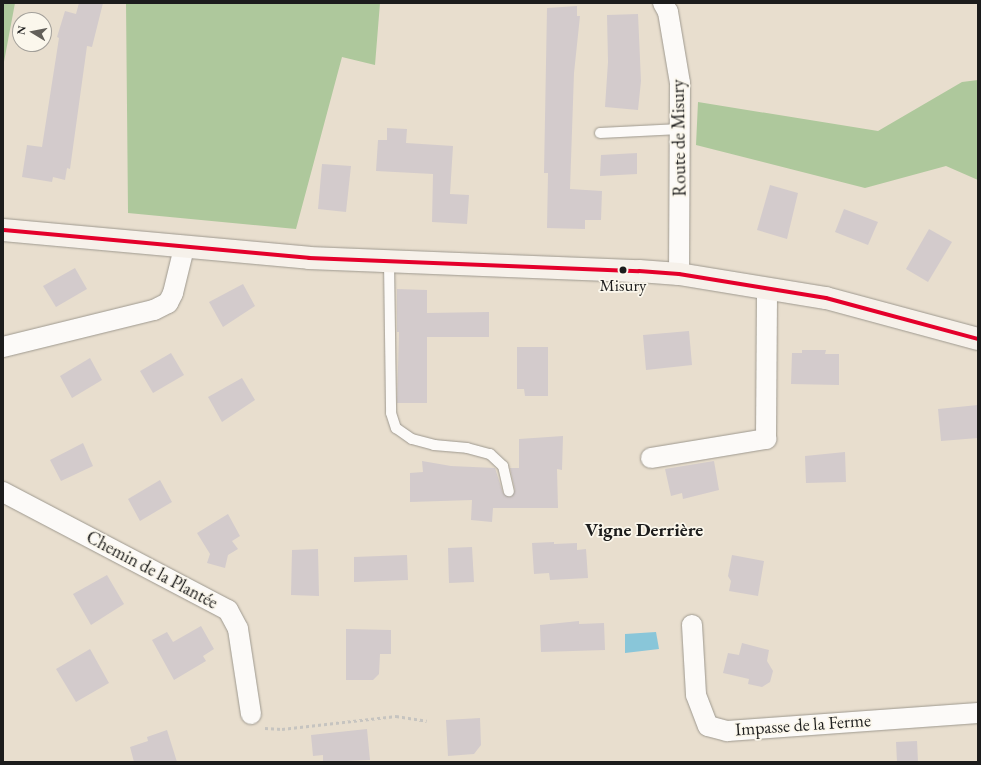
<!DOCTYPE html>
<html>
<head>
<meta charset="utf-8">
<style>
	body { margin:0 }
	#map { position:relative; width:981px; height:765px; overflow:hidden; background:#e8dece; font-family:"EB Garamond",serif }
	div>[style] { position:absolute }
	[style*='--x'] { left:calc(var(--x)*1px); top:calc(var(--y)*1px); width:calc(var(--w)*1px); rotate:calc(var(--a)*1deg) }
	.forest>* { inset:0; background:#aec89c }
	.water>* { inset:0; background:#89c6d9 }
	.building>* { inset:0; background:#d3cbcc }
	.path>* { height:2.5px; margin-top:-1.25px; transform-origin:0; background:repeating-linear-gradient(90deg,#c6c4c0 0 3px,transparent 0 6px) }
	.roads { filter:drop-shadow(0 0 1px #9e998f) drop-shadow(0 0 1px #9e998f) }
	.lane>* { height:10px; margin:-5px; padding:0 5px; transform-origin:5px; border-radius:5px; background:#fcfaf8 }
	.street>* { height:20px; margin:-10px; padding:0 10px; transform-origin:10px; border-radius:10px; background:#fcfaf8 }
	.secondary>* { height:22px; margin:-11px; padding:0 11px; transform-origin:11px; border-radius:11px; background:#f6f1ea }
	.bus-1>* { height:4px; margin:-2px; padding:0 2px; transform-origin:2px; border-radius:2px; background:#e4002b }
	.dots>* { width:11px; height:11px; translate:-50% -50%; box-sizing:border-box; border:2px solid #fbf7ec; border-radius:50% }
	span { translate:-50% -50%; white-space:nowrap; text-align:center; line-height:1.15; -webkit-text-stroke:3.5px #fbf7ec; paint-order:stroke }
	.bus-label { font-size:17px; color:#1c1c1c }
	.street-label { font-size:18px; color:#1c1c1c }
	.neighbourhood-label { font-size:19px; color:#1c1c1c; font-weight:700 }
	.frame { position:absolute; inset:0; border:4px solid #1c1c1c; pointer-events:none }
	.north { position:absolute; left:12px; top:12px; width:40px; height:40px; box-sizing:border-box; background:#fbf7ec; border:1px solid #a29f99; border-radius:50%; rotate:280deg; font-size:11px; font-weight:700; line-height:16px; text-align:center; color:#1c1c1c }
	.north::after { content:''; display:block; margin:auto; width:14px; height:18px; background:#63605a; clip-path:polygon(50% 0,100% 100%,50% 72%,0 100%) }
</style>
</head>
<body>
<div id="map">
	<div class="forest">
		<i style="clip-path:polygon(3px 3px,15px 3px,3px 67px)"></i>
		<i style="clip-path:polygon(126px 3px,380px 3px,375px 65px,342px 57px,296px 229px,128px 213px)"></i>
		<i style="clip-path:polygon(978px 80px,978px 180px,946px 166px,865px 188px,696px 145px,698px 102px,878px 131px,962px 82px)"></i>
	</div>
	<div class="water">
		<i style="clip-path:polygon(656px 632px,659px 649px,625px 653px,625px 634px)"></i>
	</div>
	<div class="building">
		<i style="clip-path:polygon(79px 3px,103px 3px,92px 47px,87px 46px,70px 169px,67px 168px,65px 180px,53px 177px,52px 182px,22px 177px,27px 145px,42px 147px,59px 38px,57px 37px,65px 11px,76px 14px)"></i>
		<i style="clip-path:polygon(577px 6px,577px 16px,580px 16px,574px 73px,570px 189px,602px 191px,601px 220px,585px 220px,585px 229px,547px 228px,548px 173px,544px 173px,547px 8px)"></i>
		<i style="clip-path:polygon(638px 14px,641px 81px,638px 110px,605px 107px,608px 62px,607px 15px)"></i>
		<i style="clip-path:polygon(387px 128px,407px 129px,406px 143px,453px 146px,450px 194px,469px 195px,467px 224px,432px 222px,433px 174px,376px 171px,378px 140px,387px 140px)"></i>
		<i style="clip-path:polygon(637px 153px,637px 174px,600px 176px,601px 155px)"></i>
		<i style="clip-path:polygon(322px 164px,351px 166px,346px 212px,318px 209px)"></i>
		<i style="clip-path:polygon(770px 185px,798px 193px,787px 239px,757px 230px)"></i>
		<i style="clip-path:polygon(844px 209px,878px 222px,868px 245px,835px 232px)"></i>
		<i style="clip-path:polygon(929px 229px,952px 242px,928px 282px,906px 269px)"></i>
		<i style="clip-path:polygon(75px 268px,87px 289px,56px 307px,43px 286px)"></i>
		<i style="clip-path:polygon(243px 284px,255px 306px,223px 327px,209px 302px)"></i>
		<i style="clip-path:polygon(397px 289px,427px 290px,427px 313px,489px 312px,489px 337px,427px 337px,427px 403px,397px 403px,399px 332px,397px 332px)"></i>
		<i style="clip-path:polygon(689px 331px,692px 365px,646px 370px,643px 335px)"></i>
		<i style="clip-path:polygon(517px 347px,548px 347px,548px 396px,525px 396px,524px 389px,517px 389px)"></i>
		<i style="clip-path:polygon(802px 350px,826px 350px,825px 354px,839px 354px,839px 385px,791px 384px,792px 353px,802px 353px)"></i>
		<i style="clip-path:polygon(171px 353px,184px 375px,153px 393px,140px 371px)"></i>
		<i style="clip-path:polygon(90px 358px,102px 380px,72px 398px,60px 376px)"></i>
		<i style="clip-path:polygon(242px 378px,255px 400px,222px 422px,208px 397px)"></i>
		<i style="clip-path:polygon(978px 405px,978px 438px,941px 441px,938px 409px)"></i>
		<i style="clip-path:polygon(563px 436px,562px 470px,557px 469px,558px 508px,493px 508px,492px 522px,471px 520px,472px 500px,410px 502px,410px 473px,423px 472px,422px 461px,451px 466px,495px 468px,503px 493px,511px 497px,515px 490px,510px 468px,519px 468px,519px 439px)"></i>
		<i style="clip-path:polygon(83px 443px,93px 466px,61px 481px,50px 460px)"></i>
		<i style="clip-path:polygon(845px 452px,846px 482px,806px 483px,805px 456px)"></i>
		<i style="clip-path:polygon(714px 461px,719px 490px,683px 499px,682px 493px,671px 496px,665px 469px)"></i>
		<i style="clip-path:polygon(160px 480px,172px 502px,140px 521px,128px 499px)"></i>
		<i style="clip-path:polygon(228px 514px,240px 536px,232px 541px,238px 549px,228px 555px,225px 568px,207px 563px,210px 554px,197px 533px)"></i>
		<i style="clip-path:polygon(554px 542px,554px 544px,577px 543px,577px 550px,586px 549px,588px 578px,550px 580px,549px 573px,534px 574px,532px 543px)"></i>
		<i style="clip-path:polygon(472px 547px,474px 582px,449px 583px,448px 548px)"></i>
		<i style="clip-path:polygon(318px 549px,319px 596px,291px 595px,292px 550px)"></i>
		<i style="clip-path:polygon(407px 555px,408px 580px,354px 582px,354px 557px)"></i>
		<i style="clip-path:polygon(732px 555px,764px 561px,758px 596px,729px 591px,731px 581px,728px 576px)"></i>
		<i style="clip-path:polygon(107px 575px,124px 604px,91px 625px,73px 594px)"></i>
		<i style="clip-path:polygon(579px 621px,579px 624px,604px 623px,605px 650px,541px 652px,540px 625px)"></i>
		<i style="clip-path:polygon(201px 626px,214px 649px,203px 656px,206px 661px,174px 680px,152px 640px,167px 632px,173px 642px)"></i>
		<i style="clip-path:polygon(346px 629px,391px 630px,391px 654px,380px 654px,379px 674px,373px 680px,346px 680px)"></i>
		<i style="clip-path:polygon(742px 643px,769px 650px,767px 661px,773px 671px,770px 682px,762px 687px,748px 684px,749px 679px,723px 673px,728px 653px,739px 655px)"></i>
		<i style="clip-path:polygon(90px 649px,109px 683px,76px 702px,56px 669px)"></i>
		<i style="clip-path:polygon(480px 718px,481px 745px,474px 754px,448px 756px,446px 720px)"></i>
		<i style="clip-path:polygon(367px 729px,370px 760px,323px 762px,323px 755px,313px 756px,311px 735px)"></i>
		<i style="clip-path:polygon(167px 730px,177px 762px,134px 762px,130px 747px,148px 741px,147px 737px)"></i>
		<i style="clip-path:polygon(917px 741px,918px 762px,897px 762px,896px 742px)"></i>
	</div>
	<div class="path">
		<i style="--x:265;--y:728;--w:17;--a:3"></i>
		<i style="--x:282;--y:729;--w:115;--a:-6.5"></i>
		<i style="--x:396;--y:716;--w:31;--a:9"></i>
	</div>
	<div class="roads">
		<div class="lane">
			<i style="--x:600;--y:133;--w:80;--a:-2.9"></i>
			<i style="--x:389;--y:262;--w:151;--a:89.2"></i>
			<i style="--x:391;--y:413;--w:16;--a:72"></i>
			<i style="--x:396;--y:428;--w:19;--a:35"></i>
			<i style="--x:412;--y:439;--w:23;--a:15"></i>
			<i style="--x:434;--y:445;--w:33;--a:5"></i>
			<i style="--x:467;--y:448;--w:24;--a:15"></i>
			<i style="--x:490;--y:454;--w:18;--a:43"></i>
			<i style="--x:503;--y:466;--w:26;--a:77"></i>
		</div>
		<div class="street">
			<i style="--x:663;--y:3;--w:10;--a:61"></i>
			<i style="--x:668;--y:12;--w:72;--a:80.4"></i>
			<i style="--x:680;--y:83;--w:191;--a:90.3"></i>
			<i style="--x:3;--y:347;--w:155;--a:-13.8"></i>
			<i style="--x:154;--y:310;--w:16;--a:-27"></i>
			<i style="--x:168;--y:303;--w:11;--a:-63"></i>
			<i style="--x:173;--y:293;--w:46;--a:-76.3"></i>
			<i style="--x:651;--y:458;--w:117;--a:-9.4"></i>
			<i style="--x:766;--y:439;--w:151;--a:-89.6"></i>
			<i style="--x:3;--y:492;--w:254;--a:27.7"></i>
			<i style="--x:228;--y:610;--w:21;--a:62"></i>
			<i style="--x:238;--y:629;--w:86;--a:81.3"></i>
			<i style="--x:692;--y:625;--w:70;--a:86.7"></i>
			<i style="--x:696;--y:695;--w:33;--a:69"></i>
			<i style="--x:708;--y:726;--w:20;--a:15"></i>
			<i style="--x:727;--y:731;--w:252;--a:-4.1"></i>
		</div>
		<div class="secondary">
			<i style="--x:3;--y:230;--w:307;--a:5.2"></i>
			<i style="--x:309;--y:258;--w:330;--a:2.3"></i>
			<i style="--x:639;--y:271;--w:40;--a:4.3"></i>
			<i style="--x:679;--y:274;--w:149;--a:9.3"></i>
			<i style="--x:826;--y:298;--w:157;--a:15.1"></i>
		</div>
	</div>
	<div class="bus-1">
		<i style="--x:3;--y:230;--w:307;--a:5.2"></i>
		<i style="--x:309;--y:258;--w:330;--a:2.3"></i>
		<i style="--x:639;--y:271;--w:40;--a:4.3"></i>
		<i style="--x:679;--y:274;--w:149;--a:9.3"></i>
		<i style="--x:826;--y:298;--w:157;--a:15.1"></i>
	</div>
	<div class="dots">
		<i style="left:623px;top:270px;background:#1c1c1c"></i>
	</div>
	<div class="bus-label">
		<span style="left:623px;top:286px">Misury</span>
	</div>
	<div class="street-label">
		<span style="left:679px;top:138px;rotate:-91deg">Route de Misury</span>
		<span style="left:152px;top:570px;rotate:28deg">Chemin de la Plantée</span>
		<span style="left:803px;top:725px;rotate:-4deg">Impasse de la Ferme</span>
	</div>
	<div class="neighbourhood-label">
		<span style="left:644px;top:530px">Vigne Derrière</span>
	</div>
	<div class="frame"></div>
	<div class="north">N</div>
</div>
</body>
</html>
